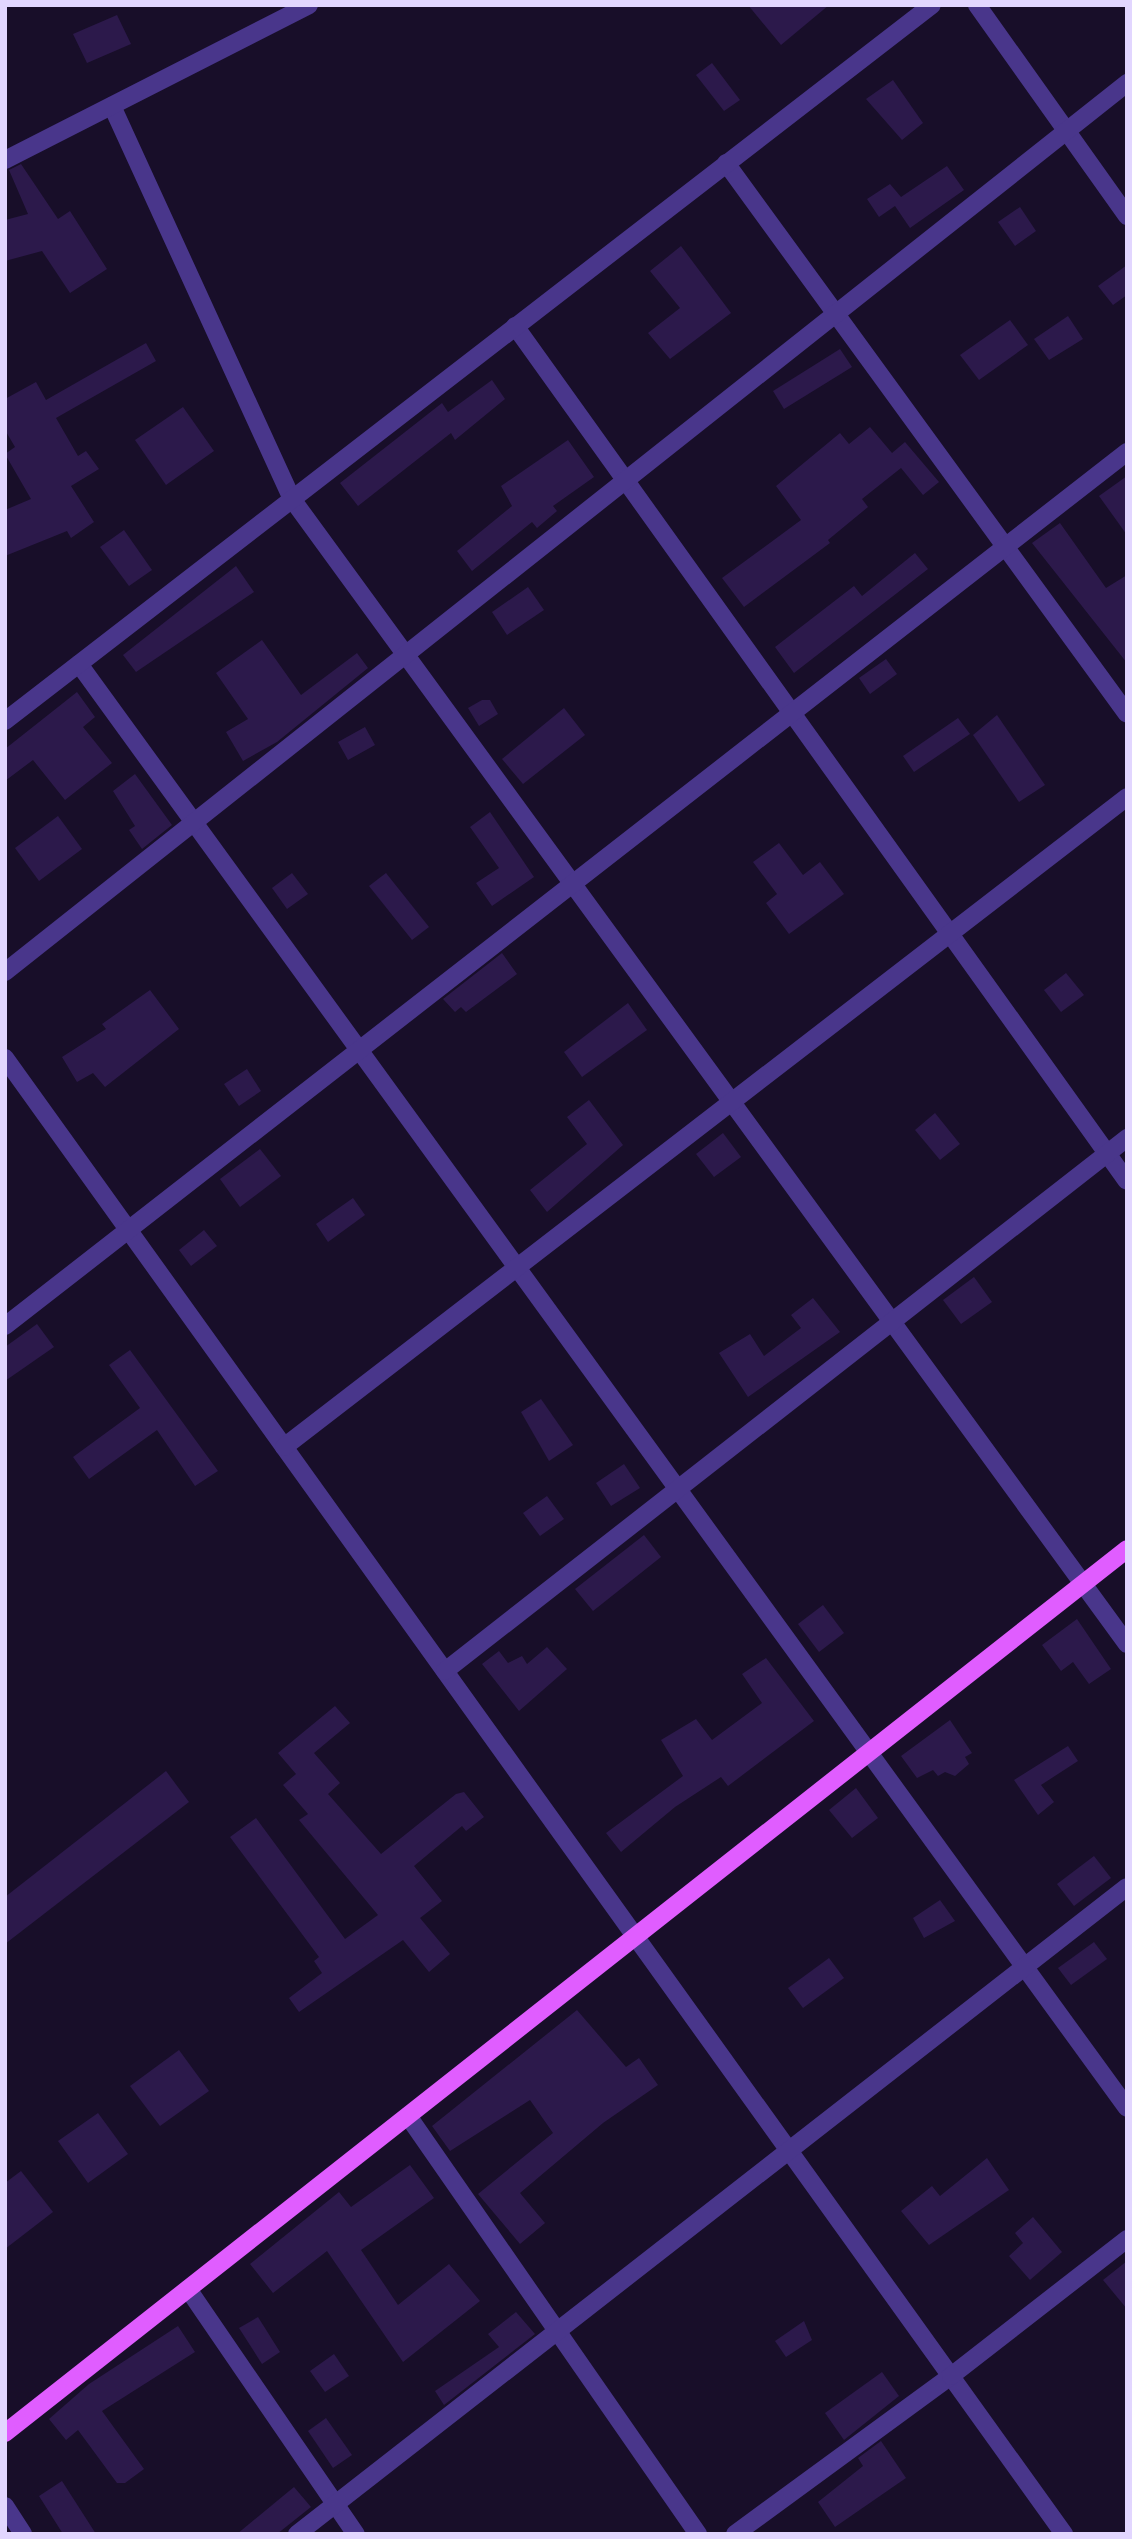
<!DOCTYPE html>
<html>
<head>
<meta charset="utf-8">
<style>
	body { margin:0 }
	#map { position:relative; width:1132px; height:2539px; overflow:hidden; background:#180e29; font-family:Manrope,sans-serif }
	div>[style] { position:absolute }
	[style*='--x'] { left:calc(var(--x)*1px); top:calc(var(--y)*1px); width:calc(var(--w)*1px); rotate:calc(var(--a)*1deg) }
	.building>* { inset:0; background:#2c194b }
	.minor>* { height:18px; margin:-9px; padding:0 9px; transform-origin:9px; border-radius:9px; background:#49368b }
	.major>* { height:18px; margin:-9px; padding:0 9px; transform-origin:9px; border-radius:9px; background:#e05dff }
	span { translate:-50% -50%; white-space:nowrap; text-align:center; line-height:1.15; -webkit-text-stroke:7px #180e29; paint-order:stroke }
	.frame { position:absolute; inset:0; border:7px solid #e2d6ff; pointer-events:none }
</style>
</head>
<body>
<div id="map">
	<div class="building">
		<i style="clip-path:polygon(748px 5px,829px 5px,781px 45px)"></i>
		<i style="clip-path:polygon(117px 15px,131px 44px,87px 63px,73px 34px)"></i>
		<i style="clip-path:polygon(712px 63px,740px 100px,724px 111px,696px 75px)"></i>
		<i style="clip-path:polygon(893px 80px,923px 123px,902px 140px,866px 99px)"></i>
		<i style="clip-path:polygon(21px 164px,58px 219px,70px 211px,107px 269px,70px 293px,42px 251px,5px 261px,5px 220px,28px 214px,9px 170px)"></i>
		<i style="clip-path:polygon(947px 166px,964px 190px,910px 228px,895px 206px,879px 217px,867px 199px,890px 184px,901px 197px)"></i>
		<i style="clip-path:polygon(1020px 207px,1036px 231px,1015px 246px,998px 222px)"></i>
		<i style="clip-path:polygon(681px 246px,731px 313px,670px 359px,648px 333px,680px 308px,650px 271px)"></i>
		<i style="clip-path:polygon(1127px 265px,1127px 295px,1113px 305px,1098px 286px)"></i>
		<i style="clip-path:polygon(1068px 316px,1083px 339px,1049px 360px,1034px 339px)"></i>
		<i style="clip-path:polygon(1010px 320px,1028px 345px,979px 380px,960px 355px)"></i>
		<i style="clip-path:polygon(146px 343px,156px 361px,56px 418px,78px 456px,86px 451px,99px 469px,71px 486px,94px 522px,71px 538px,67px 531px,5px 556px,5px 510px,31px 499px,5px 454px,15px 447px,5px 430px,5px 399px,36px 382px,46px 400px)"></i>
		<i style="clip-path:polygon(840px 349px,852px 367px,784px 409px,773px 391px)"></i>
		<i style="clip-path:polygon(492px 380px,505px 399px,455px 440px,451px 433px,358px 506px,340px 483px,442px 403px,448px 412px)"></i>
		<i style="clip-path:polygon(183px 407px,214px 451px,166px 485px,135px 440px)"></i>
		<i style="clip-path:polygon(870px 427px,892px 453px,905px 442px,939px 482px,923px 495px,901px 468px,862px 499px,868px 507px,828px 540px,830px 543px,744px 607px,722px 578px,801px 520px,776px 486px,840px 433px,849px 444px)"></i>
		<i style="clip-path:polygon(568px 440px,594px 477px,553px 506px,557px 511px,537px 528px,532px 522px,472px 571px,457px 551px,512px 506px,501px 486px)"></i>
		<i style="clip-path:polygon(1127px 476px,1127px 535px,1099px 496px)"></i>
		<i style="clip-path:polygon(1060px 523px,1106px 588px,1127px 575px,1127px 663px,1032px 543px)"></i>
		<i style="clip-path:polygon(124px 530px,152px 570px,129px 586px,100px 547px)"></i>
		<i style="clip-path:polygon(915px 553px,928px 569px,794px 673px,775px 647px,854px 586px,862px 596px)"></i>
		<i style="clip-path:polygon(236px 566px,254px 592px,136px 672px,123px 655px)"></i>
		<i style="clip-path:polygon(528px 587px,544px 610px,507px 635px,492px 612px)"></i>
		<i style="clip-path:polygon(262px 640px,301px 695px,357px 653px,368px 668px,277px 742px,243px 761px,226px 732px,248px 719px,216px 673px)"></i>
		<i style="clip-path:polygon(886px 659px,897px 674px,870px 694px,859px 678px)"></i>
		<i style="clip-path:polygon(77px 692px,95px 717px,83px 727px,112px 763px,65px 800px,33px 760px,5px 781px,5px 749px)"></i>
		<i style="clip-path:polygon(482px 700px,490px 700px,498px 714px,479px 726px,468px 708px)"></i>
		<i style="clip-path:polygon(564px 708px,585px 735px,523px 784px,502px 759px)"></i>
		<i style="clip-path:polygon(997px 715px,1045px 785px,1019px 802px,973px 735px)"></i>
		<i style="clip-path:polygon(958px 718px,970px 734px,914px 772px,903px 756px)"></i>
		<i style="clip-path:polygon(365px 727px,375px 745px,348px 760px,338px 742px)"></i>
		<i style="clip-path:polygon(135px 774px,172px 825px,142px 849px,129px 830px,135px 826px,113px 791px)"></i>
		<i style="clip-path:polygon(490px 812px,534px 877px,492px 906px,476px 883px,499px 868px,470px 827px)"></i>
		<i style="clip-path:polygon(58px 816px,82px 849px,39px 881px,15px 848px)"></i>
		<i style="clip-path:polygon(779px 843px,803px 875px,820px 862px,844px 894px,789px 934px,766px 903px,777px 894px,753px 862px)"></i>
		<i style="clip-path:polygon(292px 873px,308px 894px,287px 909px,272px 888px)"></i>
		<i style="clip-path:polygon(386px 873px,429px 927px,412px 940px,369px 886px)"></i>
		<i style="clip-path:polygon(502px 953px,517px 974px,466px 1012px,461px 1007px,455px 1012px,443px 999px)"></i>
		<i style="clip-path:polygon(1066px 973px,1084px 995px,1061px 1012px,1044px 990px)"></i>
		<i style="clip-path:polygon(150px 990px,179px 1029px,105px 1087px,93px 1073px,77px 1082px,62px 1057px,106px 1029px,102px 1024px)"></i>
		<i style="clip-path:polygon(628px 1003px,647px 1030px,582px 1077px,564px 1052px)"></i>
		<i style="clip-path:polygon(247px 1069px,261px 1091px,239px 1106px,224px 1084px)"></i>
		<i style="clip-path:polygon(589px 1100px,623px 1145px,547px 1212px,530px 1190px,587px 1144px,567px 1117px)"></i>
		<i style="clip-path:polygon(935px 1113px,960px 1144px,940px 1160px,915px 1130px)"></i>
		<i style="clip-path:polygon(723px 1133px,741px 1157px,714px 1177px,696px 1154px)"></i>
		<i style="clip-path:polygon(260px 1149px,281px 1176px,240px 1207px,220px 1179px)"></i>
		<i style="clip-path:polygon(353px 1198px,365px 1215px,328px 1242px,316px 1224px)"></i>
		<i style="clip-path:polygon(204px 1230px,217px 1246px,191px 1266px,179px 1250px)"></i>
		<i style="clip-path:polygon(974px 1277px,992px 1302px,961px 1324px,943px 1300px)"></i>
		<i style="clip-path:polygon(813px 1298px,840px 1332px,748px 1397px,719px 1353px,750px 1334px,764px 1356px,801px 1328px,791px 1315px)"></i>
		<i style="clip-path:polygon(37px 1324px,54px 1347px,5px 1381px,5px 1347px)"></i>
		<i style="clip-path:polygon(130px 1350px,218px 1471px,195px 1486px,157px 1430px,89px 1479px,73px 1457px,140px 1408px,109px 1365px)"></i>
		<i style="clip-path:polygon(541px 1399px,573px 1445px,549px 1461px,521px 1412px)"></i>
		<i style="clip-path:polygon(624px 1464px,640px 1488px,611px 1506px,596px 1483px)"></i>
		<i style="clip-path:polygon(547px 1496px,564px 1519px,540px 1536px,523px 1513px)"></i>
		<i style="clip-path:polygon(644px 1535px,661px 1557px,593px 1611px,575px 1589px)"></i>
		<i style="clip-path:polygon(823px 1605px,844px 1633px,819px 1652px,798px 1624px)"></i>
		<i style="clip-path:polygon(1077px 1619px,1111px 1669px,1089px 1684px,1073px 1662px,1061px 1671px,1042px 1645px)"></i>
		<i style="clip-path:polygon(547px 1647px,567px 1669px,519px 1711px,482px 1664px,499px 1651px,508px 1663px,522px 1656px,527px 1664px)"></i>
		<i style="clip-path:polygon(766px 1658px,814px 1721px,728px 1786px,721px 1777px,675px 1807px,621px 1852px,606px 1833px,683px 1776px,661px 1740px,696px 1719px,712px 1740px,762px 1703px,742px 1674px)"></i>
		<i style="clip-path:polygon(335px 1706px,350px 1723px,314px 1753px,340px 1783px,328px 1794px,381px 1854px,456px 1794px,464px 1792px,484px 1817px,466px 1831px,462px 1826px,414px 1866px,442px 1901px,420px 1918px,450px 1954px,429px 1972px,403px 1940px,299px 2012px,289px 1998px,322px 1973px,314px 1961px,319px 1957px,230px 1837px,256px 1818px,345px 1939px,378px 1915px,299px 1820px,308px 1814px,283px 1785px,296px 1774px,278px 1753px)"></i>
		<i style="clip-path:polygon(950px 1720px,972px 1753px,965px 1757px,969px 1764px,955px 1776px,945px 1772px,938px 1776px,933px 1770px,917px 1778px,901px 1756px)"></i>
		<i style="clip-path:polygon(1068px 1746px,1078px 1761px,1041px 1785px,1054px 1802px,1038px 1815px,1014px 1780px)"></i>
		<i style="clip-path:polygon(166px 1771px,189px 1802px,5px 1944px,5px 1897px)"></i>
		<i style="clip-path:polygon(856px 1788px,878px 1818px,852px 1838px,829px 1810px)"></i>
		<i style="clip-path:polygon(1094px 1856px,1111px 1878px,1074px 1906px,1057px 1884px)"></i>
		<i style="clip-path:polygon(940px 1900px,955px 1921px,924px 1938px,913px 1918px)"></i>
		<i style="clip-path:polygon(1094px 1942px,1107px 1959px,1071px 1985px,1058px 1968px)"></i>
		<i style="clip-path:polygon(829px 1958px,844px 1978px,803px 2008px,788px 1988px)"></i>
		<i style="clip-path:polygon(577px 2010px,626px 2067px,639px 2058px,658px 2085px,603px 2123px,520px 2193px,545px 2223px,520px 2244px,478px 2194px,553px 2133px,530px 2100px,450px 2151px,432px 2126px)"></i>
		<i style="clip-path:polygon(179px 2050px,209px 2091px,160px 2126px,130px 2086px)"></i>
		<i style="clip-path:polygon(98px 2113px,128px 2154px,88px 2183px,58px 2141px)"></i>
		<i style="clip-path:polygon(987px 2158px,1009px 2190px,929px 2245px,901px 2211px,932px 2186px,940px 2196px)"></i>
		<i style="clip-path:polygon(410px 2165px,434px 2198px,361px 2250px,398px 2305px,449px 2264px,480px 2301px,403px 2362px,327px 2251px,273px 2293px,250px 2264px,339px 2192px,351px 2207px)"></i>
		<i style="clip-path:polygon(21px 2171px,53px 2212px,5px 2249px,5px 2183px)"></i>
		<i style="clip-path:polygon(1033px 2217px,1062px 2252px,1030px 2280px,1009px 2256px,1023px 2243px,1015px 2233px)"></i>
		<i style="clip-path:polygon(1127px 2261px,1127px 2309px,1103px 2280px)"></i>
		<i style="clip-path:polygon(516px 2312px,535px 2334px,444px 2405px,435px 2391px,499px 2347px,488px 2334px)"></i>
		<i style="clip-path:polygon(258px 2317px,280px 2352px,262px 2364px,239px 2328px)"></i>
		<i style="clip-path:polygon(804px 2321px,812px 2340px,786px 2357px,775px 2341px)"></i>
		<i style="clip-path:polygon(178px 2326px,195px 2352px,102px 2411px,144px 2469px,125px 2483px,117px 2483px,78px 2430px,66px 2440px,49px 2419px,89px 2384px)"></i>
		<i style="clip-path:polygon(334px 2354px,349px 2376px,325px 2392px,310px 2371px)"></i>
		<i style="clip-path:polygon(882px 2372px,899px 2396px,844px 2440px,825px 2413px)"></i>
		<i style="clip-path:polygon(326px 2418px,352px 2455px,333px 2468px,308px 2431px)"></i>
		<i style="clip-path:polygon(881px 2441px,906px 2478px,835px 2527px,818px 2502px,863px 2466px,858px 2458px)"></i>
		<i style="clip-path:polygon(62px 2481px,96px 2534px,63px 2534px,39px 2496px)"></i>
		<i style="clip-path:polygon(294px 2487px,311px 2507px,277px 2534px,237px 2534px)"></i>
	</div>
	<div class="minor">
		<i style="--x:977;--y:5;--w:259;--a:54.6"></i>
		<i style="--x:112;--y:106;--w:432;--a:65.4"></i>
		<i style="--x:292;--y:499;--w:1417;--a:53.9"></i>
		<i style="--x:5;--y:160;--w:341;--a:-27"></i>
		<i style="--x:726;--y:163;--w:681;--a:53.95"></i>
		<i style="--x:515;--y:326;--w:1051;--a:54.41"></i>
		<i style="--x:79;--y:664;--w:1784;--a:54.03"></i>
		<i style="--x:5;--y:721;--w:1171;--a:-37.68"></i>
		<i style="--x:5;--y:972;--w:1432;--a:-38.39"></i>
		<i style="--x:5;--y:1058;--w:1817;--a:54.34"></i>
		<i style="--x:5;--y:1326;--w:1422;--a:-37.92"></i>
		<i style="--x:284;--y:1447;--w:1064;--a:-37.63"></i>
		<i style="--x:445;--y:1671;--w:866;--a:-38.01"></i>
		<i style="--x:408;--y:2116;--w:509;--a:55.25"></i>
		<i style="--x:188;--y:2289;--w:297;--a:55.6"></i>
		<i style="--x:5;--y:2506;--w:33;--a:57"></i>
		<i style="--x:297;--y:2534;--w:1052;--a:-37.94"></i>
		<i style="--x:735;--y:2534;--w:268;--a:-36.2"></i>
		<i style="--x:951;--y:2376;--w:223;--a:-37.9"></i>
	</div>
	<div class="major">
		<i style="--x:5;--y:2433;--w:1428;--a:-38.23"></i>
	</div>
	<div class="frame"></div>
</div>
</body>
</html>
